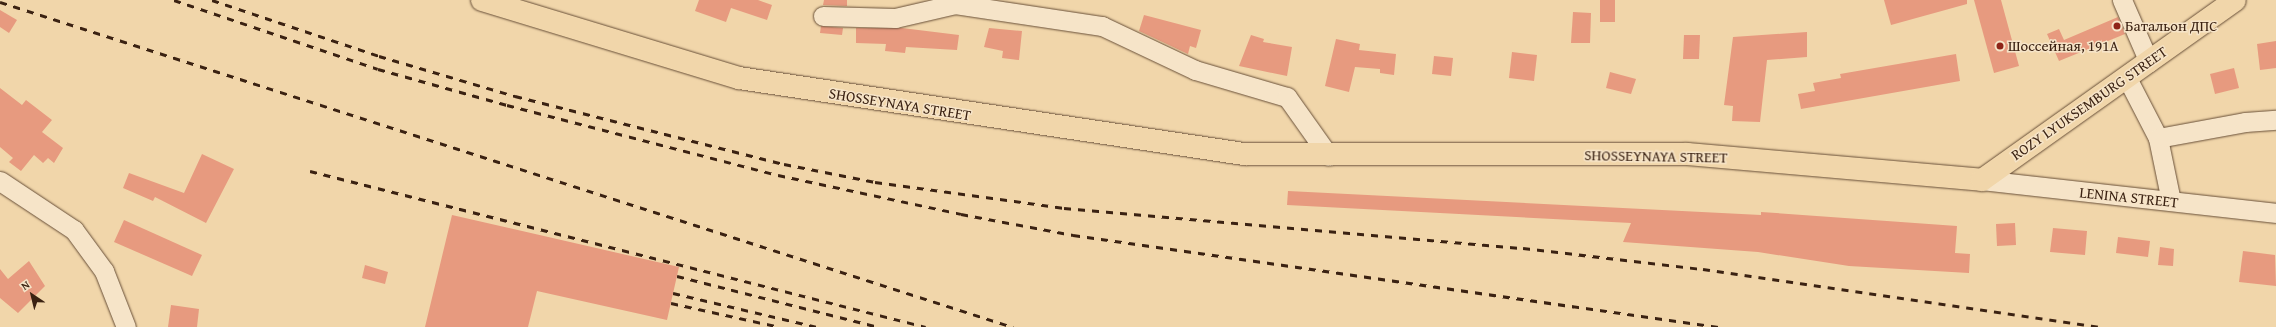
<!DOCTYPE html>
<html>
<head>
<meta charset="utf-8">
<style>
	body { margin:0 }
	#map { position:relative; width:2276px; height:327px; overflow:hidden; background:#f1d6aa; font-family:"Gentium Book Plus",serif }
	div>[style] { position:absolute }
	[style*='--x'] { left:calc(var(--x)*1px); top:calc(var(--y)*1px); width:calc(var(--w)*1px); rotate:calc(var(--a)*1deg) }
	.building>* { inset:0; background:#e79a7f }
	.roads { filter:drop-shadow(0 0 1px #684f38) drop-shadow(0 0 1px #684f38) }
	.minor>* { height:19px; margin:-9.5px; padding:0 9.5px; transform-origin:9.5px; border-radius:9.5px; background:#f6e4c8 }
	.major>* { height:22px; margin:-11px; padding:0 11px; transform-origin:11px; border-radius:11px; background:#f1d6aa }
	.rail>* { height:3px; margin-top:-1.5px; transform-origin:0; background:repeating-linear-gradient(90deg,#3b2212 0 7px,transparent 0 14px) }
	.dots>* { width:11px; height:11px; translate:-50% -50%; box-sizing:border-box; border:2px solid #f6e4c8; border-radius:50% }
	span { translate:-50% -50%; white-space:nowrap; text-align:center; line-height:1.15; -webkit-text-stroke:3px #f6e4c8; paint-order:stroke }
	.poi-label { font-size:15px; color:#3b2212 }
	.left { translate:0 -50%; text-align:left }
	.street-label { font-size:15px; color:#3b2212 }
	.north { position:absolute; left:12px; top:275px; width:40px; height:40px; -webkit-text-stroke:3px #f6e4c8; paint-order:stroke; rotate:325deg; font-size:11px; font-weight:700; line-height:16px; text-align:center; color:#3b2212 }
	.north::after { content:''; display:block; margin:auto; width:14px; height:18px; background:#3b2212; clip-path:polygon(50% 0,100% 100%,50% 72%,0 100%) }
</style>
</head>
<body>
<div id="map">
	<div class="building">
		<i style="clip-path:polygon(699px 0,758px 0,772px 5px,767px 20px,731px 8px,726px 22px,695px 11px)"></i>
		<i style="clip-path:polygon(824px 0,847px 0,847px 6px,823px 5px)"></i>
		<i style="clip-path:polygon(1600px 0,1615px 0,1615px 22px,1600px 22px)"></i>
		<i style="clip-path:polygon(1884px 0,1967px 0,1967px 4px,1891px 25px)"></i>
		<i style="clip-path:polygon(1974px 0,2001px 0,2019px 66px,1994px 73px)"></i>
		<i style="clip-path:polygon(0 10px,17px 20px,9px 33px,0 27px)"></i>
		<i style="clip-path:polygon(1573px 12px,1591px 13px,1590px 43px,1571px 43px)"></i>
		<i style="clip-path:polygon(1144px 15px,1201px 30px,1196px 48px,1190px 46px,1188px 54px,1139px 31px)"></i>
		<i style="clip-path:polygon(2118px 17px,2125px 34px,2059px 61px,2047px 34px,2059px 29px,2064px 40px)"></i>
		<i style="clip-path:polygon(821px 26px,843px 28px,842px 35px,820px 33px)"></i>
		<i style="clip-path:polygon(856px 28px,902px 28px,959px 35px,957px 50px,906px 47px,905px 53px,885px 51px,886px 44px,856px 43px)"></i>
		<i style="clip-path:polygon(989px 28px,1022px 31px,1019px 60px,1002px 58px,1003px 51px,984px 47px)"></i>
		<i style="clip-path:polygon(1807px 32px,1807px 57px,1767px 60px,1760px 122px,1732px 121px,1733px 106px,1724px 105px,1733px 37px)"></i>
		<i style="clip-path:polygon(1251px 35px,1264px 39px,1263px 42px,1292px 47px,1287px 76px,1239px 66px)"></i>
		<i style="clip-path:polygon(1684px 35px,1700px 35px,1699px 59px,1683px 59px)"></i>
		<i style="clip-path:polygon(1336px 39px,1360px 44px,1359px 50px,1396px 54px,1394px 75px,1380px 73px,1380px 69px,1355px 67px,1349px 92px,1325px 86px)"></i>
		<i style="clip-path:polygon(2276px 41px,2276px 68px,2260px 70px,2257px 44px)"></i>
		<i style="clip-path:polygon(1512px 52px,1537px 55px,1534px 81px,1509px 78px)"></i>
		<i style="clip-path:polygon(1956px 54px,1960px 81px,1801px 109px,1798px 94px,1815px 91px,1813px 83px,1841px 78px,1840px 74px)"></i>
		<i style="clip-path:polygon(1434px 56px,1453px 58px,1451px 76px,1432px 74px)"></i>
		<i style="clip-path:polygon(2234px 68px,2239px 88px,2215px 94px,2210px 74px)"></i>
		<i style="clip-path:polygon(1610px 72px,1636px 79px,1631px 94px,1606px 88px)"></i>
		<i style="clip-path:polygon(0 88px,22px 105px,26px 100px,52px 120px,42px 132px,63px 148px,54px 163px,48px 158px,43px 163px,34px 155px,21px 171px,9px 162px,13px 158px,0 147px)"></i>
		<i style="clip-path:polygon(202px 154px,234px 169px,206px 223px,155px 197px,153px 201px,123px 188px,129px 173px,184px 193px)"></i>
		<i style="clip-path:polygon(1288px 191px,1761px 215px,1761px 212px,1957px 226px,1955px 253px,1970px 254px,1969px 273px,1849px 266px,1758px 252px,1623px 242px,1631px 223px,1287px 205px)"></i>
		<i style="clip-path:polygon(452px 215px,679px 267px,667px 320px,537px 291px,528px 327px,425px 327px)"></i>
		<i style="clip-path:polygon(124px 220px,202px 255px,192px 276px,114px 242px)"></i>
		<i style="clip-path:polygon(2015px 223px,2016px 245px,1997px 246px,1996px 224px)"></i>
		<i style="clip-path:polygon(2053px 228px,2087px 231px,2085px 255px,2050px 252px)"></i>
		<i style="clip-path:polygon(2118px 237px,2150px 241px,2148px 257px,2116px 253px)"></i>
		<i style="clip-path:polygon(2160px 247px,2174px 249px,2173px 266px,2158px 265px)"></i>
		<i style="clip-path:polygon(2243px 251px,2275px 255px,2276px 286px,2239px 282px)"></i>
		<i style="clip-path:polygon(29px 261px,45px 286px,18px 313px,0 298px,0 269px,8px 279px)"></i>
		<i style="clip-path:polygon(365px 265px,388px 272px,385px 284px,362px 278px)"></i>
		<i style="clip-path:polygon(171px 305px,199px 309px,197px 327px,168px 327px)"></i>
	</div>
	<div class="roads">
		<div class="minor">
			<i style="--x:2122;--y:0;--w:68;--a:66.5"></i>
			<i style="--x:823;--y:16;--w:72;--a:1.6"></i>
			<i style="--x:895;--y:18;--w:62;--a:-13.1"></i>
			<i style="--x:955;--y:4;--w:149;--a:8.5"></i>
			<i style="--x:1102;--y:26;--w:103;--a:25.3"></i>
			<i style="--x:1195;--y:70;--w:96;--a:16.4"></i>
			<i style="--x:1287;--y:97;--w:72;--a:54.6"></i>
			<i style="--x:2127;--y:78;--w:68;--a:62.7"></i>
			<i style="--x:1982;--y:180;--w:296;--a:6.4"></i>
			<i style="--x:0;--y:181;--w:89;--a:33.5"></i>
			<i style="--x:74;--y:230;--w:51;--a:53.8"></i>
			<i style="--x:104;--y:271;--w:60;--a:68.6"></i>
			<i style="--x:2171;--y:201;--w:64;--a:-101.7"></i>
			<i style="--x:2158;--y:138;--w:88;--a:-10.4"></i>
			<i style="--x:2245;--y:122;--w:31;--a:-4"></i>
		</div>
		<div class="major">
			<i style="--x:482;--y:0;--w:269;--a:16.9"></i>
			<i style="--x:739;--y:78;--w:511;--a:8.56"></i>
			<i style="--x:1244;--y:154;--w:443;--a:0"></i>
			<i style="--x:1687;--y:154;--w:296;--a:5"></i>
			<i style="--x:1982;--y:180;--w:310;--a:-35.4"></i>
		</div>
	</div>
	<div class="rail">
		<i style="--x:174;--y:0;--w:215;--a:18.7"></i>
		<i style="--x:378;--y:69;--w:134;--a:15.6"></i>
		<i style="--x:507;--y:105;--w:280;--a:14.5"></i>
		<i style="--x:778;--y:175;--w:187;--a:12"></i>
		<i style="--x:961;--y:214;--w:114;--a:10.6"></i>
		<i style="--x:1073;--y:235;--w:652;--a:8.12"></i>
		<i style="--x:212;--y:0;--w:176;--a:18.5"></i>
		<i style="--x:379;--y:56;--w:142;--a:16.4"></i>
		<i style="--x:515;--y:96;--w:277;--a:14.2"></i>
		<i style="--x:784;--y:164;--w:93;--a:11.2"></i>
		<i style="--x:875;--y:182;--w:191;--a:7.8"></i>
		<i style="--x:1064;--y:208;--w:461;--a:5"></i>
		<i style="--x:1523;--y:248;--w:181;--a:6.7"></i>
		<i style="--x:1703;--y:269;--w:403;--a:8.3"></i>
		<i style="--x:0;--y:2;--w:1064;--a:17.79"></i>
		<i style="--x:310;--y:171;--w:635;--a:14.21"></i>
		<i style="--x:677;--y:276;--w:208;--a:14.2"></i>
		<i style="--x:673;--y:293;--w:148;--a:13.3"></i>
		<i style="--x:671;--y:303;--w:112;--a:12.4"></i>
	</div>
	<div class="dots">
		<i style="left:2117px;top:26px;background:#8f2418"></i>
		<i style="left:2000px;top:46px;background:#8f2418"></i>
	</div>
	<div class="poi-label">
		<span class="left" style="left:2125px;top:26px">Батальон ДПС</span>
		<span class="left" style="left:2008px;top:46px">Шоссейная, 191А</span>
	</div>
	<div class="street-label">
		<span style="left:2089px;top:103px;rotate:-35deg">ROZY LYUKSEMBURG STREET</span>
		<span style="left:900px;top:104px;rotate:9deg">SHOSSEYNAYA STREET</span>
		<span style="left:1656px;top:156px;rotate:1deg">SHOSSEYNAYA STREET</span>
		<span style="left:2129px;top:197px;rotate:6deg">LENINA STREET</span>
	</div>
	<div class="north">N</div>
</div>
</body>
</html>
